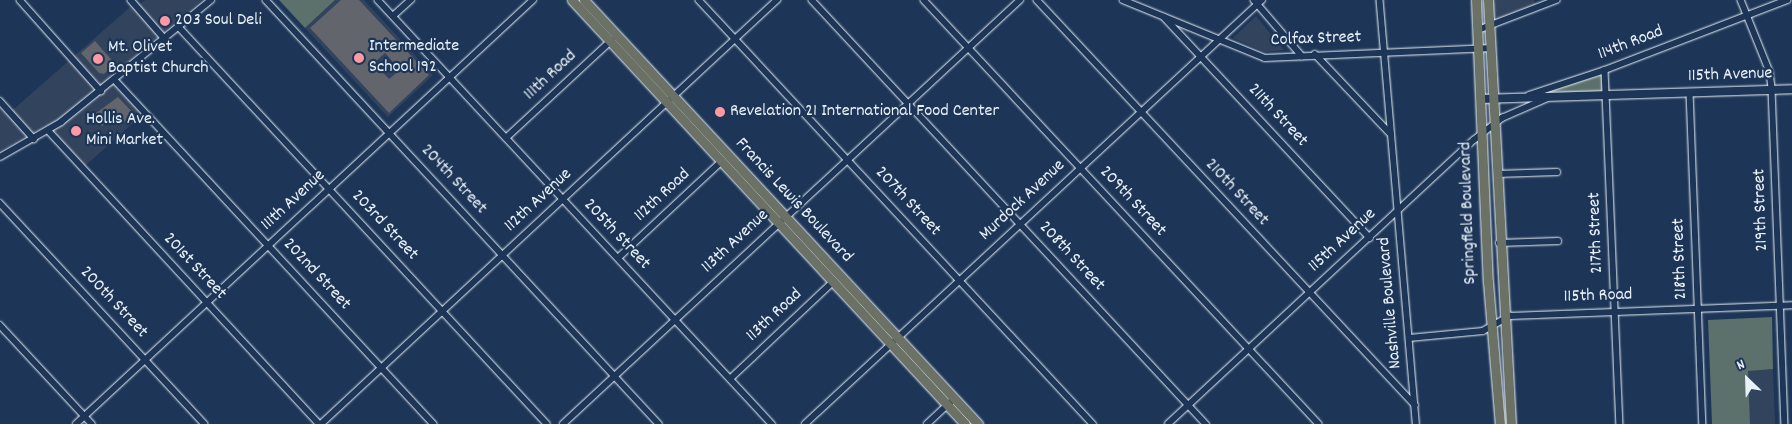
<!DOCTYPE html>
<html>
<head>
<meta charset="utf-8">
<style>
	body { margin:0 }
	#map { position:relative; width:1792px; height:424px; overflow:hidden; background:#1d3557; font-family:Dekko,sans-serif }
	div>[style] { position:absolute }
	[style*='--x'] { left:calc(var(--x)*1px); top:calc(var(--y)*1px); width:calc(var(--w)*1px); rotate:calc(var(--a)*1deg) }
	.built>* { inset:0; background:#32435e }
	.green>* { inset:0; background:#5c706c }
	.building>* { inset:0; background:#63656d }
	.roads { filter:drop-shadow(0 0 1px #e8f1f8) drop-shadow(0 0 1px #e8f1f8) }
	.street>* { height:5.5px; margin:-2.75px; padding:0 2.75px; transform-origin:2.75px; border-radius:2.75px; background:#1d3557 }
	.secondary>* { height:8px; margin:-4px; padding:0 4px; transform-origin:4px; border-radius:4px; background:#1d3557 }
	.primary>* { height:9px; margin:-4.5px; padding:0 4.5px; transform-origin:4.5px; border-radius:4.5px; background:#6b7165 }
	.dots>* { width:14px; height:14px; translate:-50% -50%; box-sizing:border-box; border:2px solid #1d3557; border-radius:50% }
	span { translate:-50% -50%; white-space:nowrap; text-align:center; line-height:1.15; -webkit-text-stroke:4.5px #1d3557; paint-order:stroke }
	.poi-label { font-size:18px; color:#e8f1f8 }
	.left { translate:0 -50%; text-align:left }
	.street-label { font-size:18px; color:#e8f1f8 }
	.north { position:absolute; left:1722px; top:354px; width:50px; height:50px; -webkit-text-stroke:4px #1d3557; paint-order:stroke; rotate:336deg; font-size:14px; font-weight:700; line-height:20px; text-align:center; color:#e8f1f8 }
	.north::after { content:''; display:block; margin:auto; width:18px; height:22px; background:#e8f1f8; clip-path:polygon(50% 0,100% 100%,50% 72%,0 100%) }
</style>
</head>
<body>
<div id="map">
	<div class="built">
		<i style="clip-path:polygon(145px 0,202px 0,109px 77px,143px 114px,85px 166px,47px 125px,0 151px,0 108px,7px 115px,137px 1px,140px 4px)"></i>
		<i style="clip-path:polygon(335px 0,364px 0,433px 75px,388px 117px,305px 28px)"></i>
		<i style="clip-path:polygon(1490px 0,1534px 0,1536px 6px,1493px 23px)"></i>
		<i style="clip-path:polygon(1256px 16px,1284px 50px,1265px 52px,1233px 38px)"></i>
		<i style="clip-path:polygon(1773px 369px,1775px 424px,1749px 424px,1747px 370px)"></i>
	</div>
	<div class="green">
		<i style="clip-path:polygon(279px 0,335px 0,305px 28px)"></i>
		<i style="clip-path:polygon(1604px 74px,1605px 92px,1541px 94px)"></i>
		<i style="clip-path:polygon(1772px 317px,1773px 369px,1748px 371px,1750px 424px,1712px 424px,1708px 320px)"></i>
	</div>
	<div class="building">
		<i style="clip-path:polygon(evenodd,341px 0,359px 0,429px 75px,389px 113px,310px 28px,341px 0,385px 53px,400px 70px,389px 79px,374px 63px,385px 53px)"></i>
		<i style="clip-path:polygon(95px 41px,115px 64px,104px 74px,99px 73px,81px 53px)"></i>
		<i style="clip-path:polygon(118px 97px,134px 114px,125px 122px,115px 113px,102px 126px,92px 116px)"></i>
	</div>
	<div class="roads">
		<div class="street">
			<i style="--x:20;--y:0;--w:122;--a:48.3"></i>
			<i style="--x:131;--y:0;--w:52;--a:48.9"></i>
			<i style="--x:266;--y:0;--w:578;--a:47.17"></i>
			<i style="--x:378;--y:0;--w:579;--a:47.1"></i>
			<i style="--x:699;--y:0;--w:579;--a:47.1"></i>
			<i style="--x:812;--y:0;--w:579;--a:47.1"></i>
			<i style="--x:924;--y:0;--w:579;--a:47.03"></i>
			<i style="--x:1037;--y:0;--w:554;--a:46.97"></i>
			<i style="--x:1123;--y:0;--w:153;--a:22.2"></i>
			<i style="--x:1265;--y:58;--w:227;--a:-2.5"></i>
			<i style="--x:1254;--y:0;--w:74;--a:49.4"></i>
			<i style="--x:1380;--y:0;--w:426;--a:85.1"></i>
			<i style="--x:1741;--y:0;--w:78;--a:68.1"></i>
			<i style="--x:1770;--y:72;--w:17;--a:83"></i>
			<i style="--x:1772;--y:89;--w:335;--a:87.8"></i>
			<i style="--x:393;--y:16;--w:24;--a:-42"></i>
			<i style="--x:1164;--y:17;--w:302;--a:47"></i>
			<i style="--x:179;--y:27;--w:541;--a:47.17"></i>
			<i style="--x:1478;--y:30;--w:84;--a:-21"></i>
			<i style="--x:1315;--y:54;--w:110;--a:46.5"></i>
			<i style="--x:1605;--y:70;--w:354;--a:87.6"></i>
			<i style="--x:115;--y:80;--w:469;--a:47.2"></i>
			<i style="--x:1690;--y:92;--w:332;--a:87.8"></i>
			<i style="--x:1529;--y:95;--w:80;--a:-18.2"></i>
			<i style="--x:1605;--y:70;--w:195;--a:-21"></i>
			<i style="--x:0;--y:101;--w:51;--a:48.2"></i>
			<i style="--x:48;--y:130;--w:400;--a:47.3"></i>
			<i style="--x:506;--y:138;--w:144;--a:-42.8"></i>
			<i style="--x:0;--y:157;--w:70;--a:-29.8"></i>
			<i style="--x:61;--y:122;--w:193;--a:-39.1"></i>
			<i style="--x:1497;--y:174;--w:60;--a:-1.9"></i>
			<i style="--x:0;--y:203;--w:301;--a:47.2"></i>
			<i style="--x:1499;--y:243;--w:59;--a:-1.9"></i>
			<i style="--x:618;--y:258;--w:142;--a:-43"></i>
			<i style="--x:0;--y:325;--w:135;--a:47.1"></i>
			<i style="--x:1409;--y:338;--w:74;--a:-5.4"></i>
			<i style="--x:1483;--y:331;--w:31;--a:-29"></i>
			<i style="--x:1510;--y:316;--w:282;--a:-2.2"></i>
			<i style="--x:730;--y:379;--w:143;--a:-43.3"></i>
			<i style="--x:76;--y:424;--w:623;--a:-42.85"></i>
			<i style="--x:321;--y:424;--w:623;--a:-42.92"></i>
			<i style="--x:563;--y:424;--w:623;--a:-42.85"></i>
			<i style="--x:805;--y:424;--w:623;--a:-42.85"></i>
			<i style="--x:927;--y:424;--w:38;--a:-43"></i>
			<i style="--x:1168;--y:424;--w:417;--a:-42.9"></i>
			<i style="--x:1474;--y:140;--w:36;--a:-38"></i>
			<i style="--x:1502;--y:118;--w:50;--a:-23.5"></i>
		</div>
		<div class="secondary">
			<i style="--x:1481;--y:99;--w:311;--a:-1.8"></i>
		</div>
		<div class="primary">
			<i style="--x:572;--y:0;--w:578;--a:47.17"></i>
			<i style="--x:584;--y:0;--w:579;--a:47.1"></i>
			<i style="--x:1476;--y:0;--w:282;--a:87.6"></i>
			<i style="--x:1488;--y:282;--w:143;--a:85.2"></i>
			<i style="--x:1488;--y:0;--w:425;--a:86.9"></i>
		</div>
	</div>
	<div class="dots">
		<i style="left:165px;top:21px;background:#ff9aa2"></i>
		<i style="left:359px;top:58px;background:#ff9aa2"></i>
		<i style="left:98px;top:59px;background:#ff9aa2"></i>
		<i style="left:720px;top:112px;background:#ff9aa2"></i>
		<i style="left:76px;top:131px;background:#ff9aa2"></i>
	</div>
	<div class="poi-label">
		<span class="left" style="left:175px;top:21px">203 Soul Deli</span>
		<span class="left" style="left:369px;top:58px">Intermediate<br>School 192</span>
		<span class="left" style="left:108px;top:59px">Mt. Olivet<br>Baptist Church</span>
		<span class="left" style="left:730px;top:112px">Revelation 21 International Food Center</span>
		<span class="left" style="left:86px;top:131px">Hollis Ave.<br>Mini Market</span>
	</div>
	<div class="street-label">
		<span style="left:1316px;top:40px;rotate:-2deg">Colfax Street</span>
		<span style="left:1631px;top:44px;rotate:-21deg">114th Road</span>
		<span style="left:551px;top:76px;rotate:-43deg">111th Road</span>
		<span style="left:1730px;top:76px;rotate:-2deg">115th Avenue</span>
		<span style="left:1277px;top:116px;rotate:47deg">211th Street</span>
		<span style="left:453px;top:180px;rotate:47deg">204th Street</span>
		<span style="left:1236px;top:193px;rotate:47deg">210th Street</span>
		<span style="left:663px;top:196px;rotate:-43deg">112th Road</span>
		<span style="left:294px;top:201px;rotate:-43deg">111th Avenue</span>
		<span style="left:539px;top:201px;rotate:-43deg">112th Avenue</span>
		<span style="left:793px;top:201px;rotate:47deg">Francis Lewis Boulevard</span>
		<span style="left:1023px;top:201px;rotate:-43deg">Murdock Avenue</span>
		<span style="left:907px;top:202px;rotate:47deg">207th Street</span>
		<span style="left:1132px;top:202px;rotate:47deg">209th Street</span>
		<span style="left:1762px;top:210px;rotate:-92deg">219th Street</span>
		<span style="left:1469px;top:213px;rotate:-92deg">Springfield Boulevard</span>
		<span style="left:384px;top:226px;rotate:47deg">203rd Street</span>
		<span style="left:1597px;top:233px;rotate:-92deg">217th Street</span>
		<span style="left:616px;top:235px;rotate:47deg">205th Street</span>
		<span style="left:1343px;top:241px;rotate:-43deg">115th Avenue</span>
		<span style="left:736px;top:242px;rotate:-43deg">113th Avenue</span>
		<span style="left:1071px;top:257px;rotate:47deg">208th Street</span>
		<span style="left:1681px;top:259px;rotate:-92deg">218th Street</span>
		<span style="left:194px;top:267px;rotate:47deg">201st Street</span>
		<span style="left:316px;top:275px;rotate:47deg">202nd Street</span>
		<span style="left:1598px;top:297px;rotate:-2deg">115th Road</span>
		<span style="left:113px;top:303px;rotate:47deg">200th Street</span>
		<span style="left:1391px;top:303px;rotate:-95deg">Nashville Boulevard</span>
		<span style="left:775px;top:316px;rotate:-43deg">113th Road</span>
	</div>
	<div class="north">N</div>
</div>
</body>
</html>
